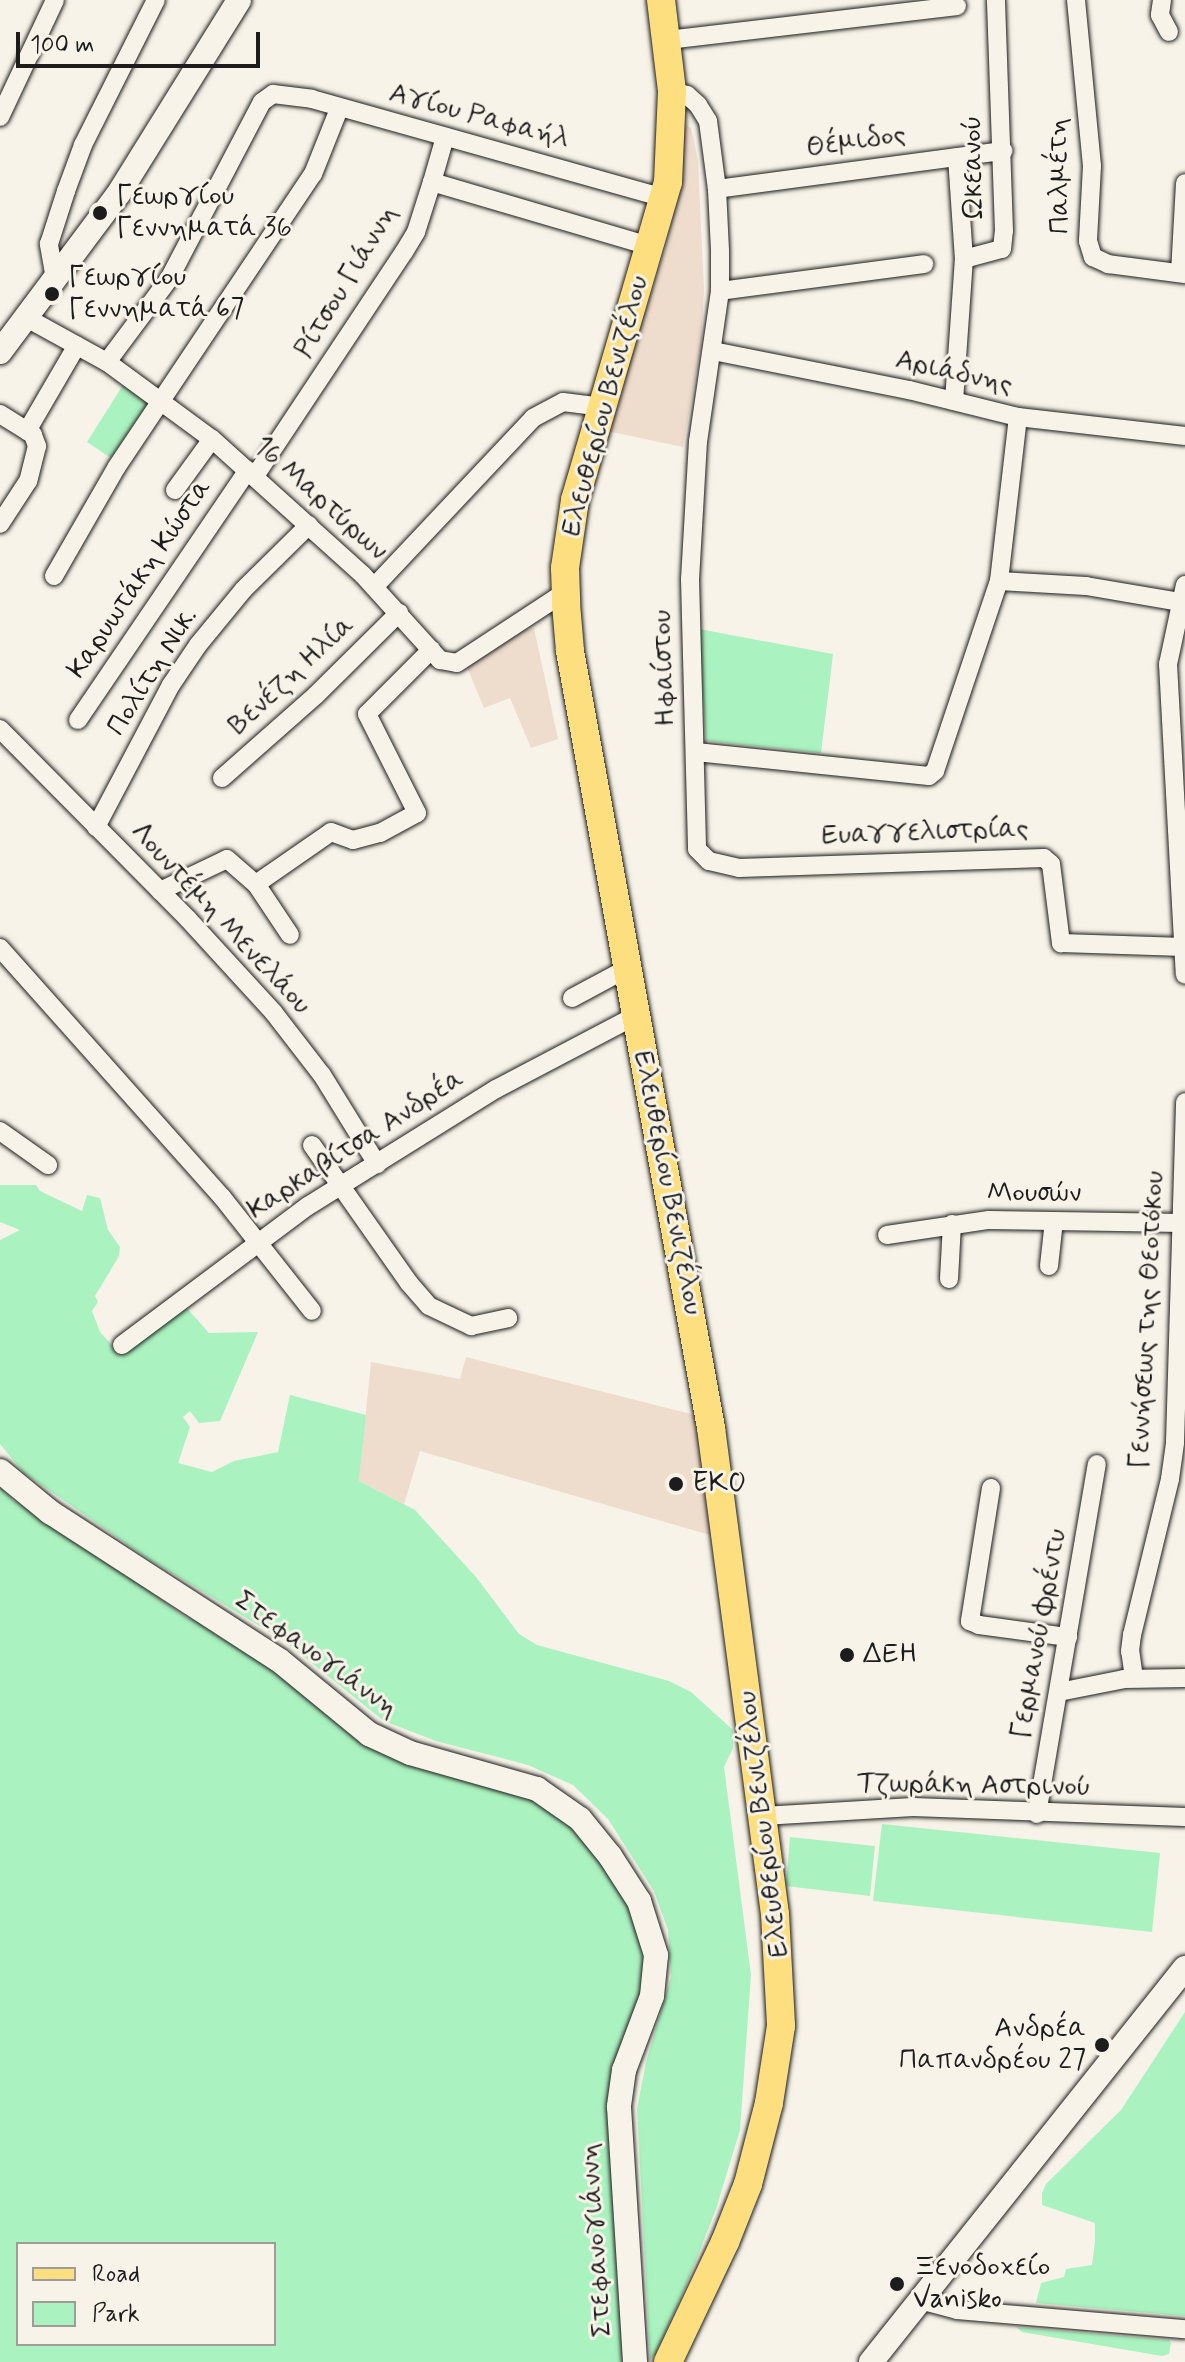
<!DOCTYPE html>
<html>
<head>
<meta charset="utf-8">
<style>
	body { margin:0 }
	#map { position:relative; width:1185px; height:2362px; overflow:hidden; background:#f7f3e8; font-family:Mynerve,sans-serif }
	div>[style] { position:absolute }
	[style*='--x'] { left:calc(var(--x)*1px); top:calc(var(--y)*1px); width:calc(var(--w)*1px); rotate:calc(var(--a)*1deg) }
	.built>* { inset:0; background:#eedccd }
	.green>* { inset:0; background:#aaf2bf }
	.roads { filter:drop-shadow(0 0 2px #1c1c1c) drop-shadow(0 0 2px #1c1c1c) }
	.street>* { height:18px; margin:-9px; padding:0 9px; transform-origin:9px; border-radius:9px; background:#f7f3e8 }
	.secondary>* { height:24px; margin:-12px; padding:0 12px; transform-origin:12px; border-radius:12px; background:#f7f3e8 }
	.primary>* { height:28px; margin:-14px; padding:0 14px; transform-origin:14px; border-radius:14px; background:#fddf80 }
	.dots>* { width:22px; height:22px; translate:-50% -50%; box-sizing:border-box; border:4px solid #f7f3e8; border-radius:50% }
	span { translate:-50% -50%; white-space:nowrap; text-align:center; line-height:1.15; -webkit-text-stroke:6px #f7f3e8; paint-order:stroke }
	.street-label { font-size:28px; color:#1c1c1c }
	.poi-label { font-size:28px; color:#1c1c1c }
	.left { translate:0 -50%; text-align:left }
	.right { translate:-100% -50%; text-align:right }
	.legend { position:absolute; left:16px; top:2242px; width:260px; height:104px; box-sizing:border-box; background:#f7f3e8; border:2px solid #9f9d96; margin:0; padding:10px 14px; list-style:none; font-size:24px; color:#1c1c1c }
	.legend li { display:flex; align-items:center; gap:16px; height:40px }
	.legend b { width:40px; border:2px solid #9f9d96 }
	.scale { position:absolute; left:16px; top:32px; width:244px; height:36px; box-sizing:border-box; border:4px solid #1c1c1c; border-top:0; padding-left:10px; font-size:24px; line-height:28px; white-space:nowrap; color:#1c1c1c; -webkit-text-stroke:6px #f7f3e8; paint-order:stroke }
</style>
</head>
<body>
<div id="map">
	<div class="built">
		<i style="clip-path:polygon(683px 124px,691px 128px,698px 160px,704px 290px,701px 345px,683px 447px,607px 431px,666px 247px,676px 200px)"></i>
		<i style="clip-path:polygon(534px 628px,558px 739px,531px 748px,510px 698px,484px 708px,467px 667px,522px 630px)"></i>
		<i style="clip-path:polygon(466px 1357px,695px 1415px,710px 1535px,420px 1451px,404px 1504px,359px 1481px,371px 1362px,460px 1379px)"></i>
	</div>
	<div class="green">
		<i style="clip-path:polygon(123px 385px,149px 403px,111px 458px,87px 442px)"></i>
		<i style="clip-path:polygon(699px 629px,833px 654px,821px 753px,706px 741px)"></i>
		<i style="clip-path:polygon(0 1185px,36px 1185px,40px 1191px,82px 1211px,87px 1195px,100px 1198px,108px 1230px,120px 1247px,119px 1256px,95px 1296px,98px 1302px,92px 1311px,100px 1332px,120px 1354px,185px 1306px,209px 1333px,258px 1332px,220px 1421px,199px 1423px,190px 1411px,183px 1417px,190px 1427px,178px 1463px,212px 1472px,234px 1461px,278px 1452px,290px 1395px,366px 1415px,359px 1481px,415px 1510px,476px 1577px,519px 1634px,537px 1645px,669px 1681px,691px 1692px,733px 1730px,733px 1748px,724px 1767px,751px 1975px,740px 2130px,716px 2209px,688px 2281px,656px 2353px,650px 2359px,637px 2109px,646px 2062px,671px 1977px,668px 1930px,654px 1891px,608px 1819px,573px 1785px,528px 1765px,436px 1741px,384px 1721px,283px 1640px,147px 1558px,24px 1473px,0 1444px,0 1240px,20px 1230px,0 1222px)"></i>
		<i style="clip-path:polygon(evenodd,0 1487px,13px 1500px,66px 1532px,184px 1616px,216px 1630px,329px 1709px,522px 1791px,570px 1820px,638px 1913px,648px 1968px,627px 2035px,622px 2362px,0 2362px,0 1487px,18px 2244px,274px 2244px,274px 2344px,18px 2344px,18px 2244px)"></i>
		<i style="clip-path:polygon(882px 1824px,1160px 1853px,1152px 1932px,873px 1901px)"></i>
		<i style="clip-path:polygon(790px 1837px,875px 1846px,870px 1896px,786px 1886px)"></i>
		<i style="clip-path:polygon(1185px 2012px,1185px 2316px,1036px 2303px,1041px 2283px,1064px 2277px,1066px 2269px,1092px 2265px,1095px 2242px,1095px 2223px,1042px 2205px,1042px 2193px,1046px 2184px,1121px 2110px)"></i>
		<i style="clip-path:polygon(1016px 2327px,1169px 2340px,1171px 2343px,1169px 2354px,1162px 2356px,1022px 2332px)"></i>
	</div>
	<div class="roads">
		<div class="street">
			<i style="--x:1076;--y:0;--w:167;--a:84.5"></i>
			<i style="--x:1092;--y:166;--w:75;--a:93.1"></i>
			<i style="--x:1088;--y:241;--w:17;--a:73"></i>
			<i style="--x:1093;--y:257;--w:17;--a:25"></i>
			<i style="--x:1108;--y:264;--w:78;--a:7.4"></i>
			<i style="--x:1162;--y:0;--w:15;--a:98"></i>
			<i style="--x:1160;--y:15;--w:19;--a:62"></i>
			<i style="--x:668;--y:40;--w:291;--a:-6.7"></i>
			<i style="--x:672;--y:91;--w:16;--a:15"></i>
			<i style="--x:687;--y:95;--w:15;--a:42"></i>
			<i style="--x:698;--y:105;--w:19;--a:58"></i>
			<i style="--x:708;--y:121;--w:69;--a:82.5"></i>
			<i style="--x:717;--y:189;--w:62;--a:87.2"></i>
			<i style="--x:720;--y:251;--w:40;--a:90"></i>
			<i style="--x:720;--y:291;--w:152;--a:98.3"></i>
			<i style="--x:698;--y:441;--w:138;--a:93.3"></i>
			<i style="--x:690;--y:579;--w:270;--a:88.5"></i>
			<i style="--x:697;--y:849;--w:17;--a:45"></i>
			<i style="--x:709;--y:861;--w:31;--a:13"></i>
			<i style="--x:739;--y:868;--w:305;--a:-1.9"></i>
			<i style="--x:1044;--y:858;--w:9;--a:41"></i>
			<i style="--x:1051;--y:864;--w:80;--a:82.8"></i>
			<i style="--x:1061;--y:943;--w:123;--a:1.9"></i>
			<i style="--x:0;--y:117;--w:129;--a:-64.8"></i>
			<i style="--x:957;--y:157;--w:102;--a:86.1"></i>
			<i style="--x:432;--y:182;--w:47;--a:-73.9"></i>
			<i style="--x:717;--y:189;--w:289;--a:-7.6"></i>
			<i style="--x:1180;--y:273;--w:90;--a:-86.8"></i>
			<i style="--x:55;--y:279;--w:36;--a:-100"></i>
			<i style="--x:49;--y:244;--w:56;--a:-72.2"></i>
			<i style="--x:66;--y:191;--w:49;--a:-69.7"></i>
			<i style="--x:83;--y:145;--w:162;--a:-63.3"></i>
			<i style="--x:720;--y:291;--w:206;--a:-7.5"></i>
			<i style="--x:25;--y:317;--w:94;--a:28.8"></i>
			<i style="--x:107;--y:362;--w:130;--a:36.3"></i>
			<i style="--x:212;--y:439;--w:203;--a:42"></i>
			<i style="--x:363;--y:575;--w:115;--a:47.8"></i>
			<i style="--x:440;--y:660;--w:17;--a:10"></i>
			<i style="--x:457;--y:663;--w:129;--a:-33.3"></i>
			<i style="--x:713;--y:351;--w:200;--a:11.3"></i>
			<i style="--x:909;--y:390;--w:112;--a:13.9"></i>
			<i style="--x:1018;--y:417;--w:168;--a:6.5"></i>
			<i style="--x:107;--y:362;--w:104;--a:-53.2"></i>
			<i style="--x:169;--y:279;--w:200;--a:-62.3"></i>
			<i style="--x:262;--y:102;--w:14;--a:-36"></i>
			<i style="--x:273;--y:94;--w:39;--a:7"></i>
			<i style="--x:312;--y:99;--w:362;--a:15.7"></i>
			<i style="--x:954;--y:401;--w:142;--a:-86"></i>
			<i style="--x:964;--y:259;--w:39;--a:-15"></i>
			<i style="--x:1002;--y:249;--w:18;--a:-84"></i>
			<i style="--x:1004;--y:231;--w:231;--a:-92"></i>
			<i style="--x:0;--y:414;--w:39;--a:32"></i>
			<i style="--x:33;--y:435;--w:12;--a:70"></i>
			<i style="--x:37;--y:446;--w:36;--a:104"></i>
			<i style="--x:28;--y:481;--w:51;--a:123.1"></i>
			<i style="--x:27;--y:431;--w:99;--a:-59.8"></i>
			<i style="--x:255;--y:476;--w:269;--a:-56.4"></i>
			<i style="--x:404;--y:252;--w:23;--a:-59"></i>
			<i style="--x:416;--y:232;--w:52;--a:-72.3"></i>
			<i style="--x:432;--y:182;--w:227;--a:16.4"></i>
			<i style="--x:175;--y:490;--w:63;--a:-54"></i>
			<i style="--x:54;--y:576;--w:125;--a:-60.1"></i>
			<i style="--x:116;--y:468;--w:354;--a:-56.2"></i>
			<i style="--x:313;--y:174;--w:70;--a:-68.2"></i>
			<i style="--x:999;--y:581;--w:87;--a:3.3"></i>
			<i style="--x:1086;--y:586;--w:96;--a:9.6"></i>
			<i style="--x:1185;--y:585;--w:81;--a:102.1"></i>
			<i style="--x:1168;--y:664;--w:311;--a:86.9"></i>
			<i style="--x:374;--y:587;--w:232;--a:-46.7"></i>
			<i style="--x:533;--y:418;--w:34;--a:-28"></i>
			<i style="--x:563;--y:402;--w:40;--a:7.1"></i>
			<i style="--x:78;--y:720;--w:302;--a:-55.8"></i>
			<i style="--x:0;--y:729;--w:267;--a:45.3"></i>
			<i style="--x:188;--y:919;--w:127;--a:47.5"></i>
			<i style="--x:274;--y:1013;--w:78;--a:52.3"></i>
			<i style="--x:322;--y:1075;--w:105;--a:58.3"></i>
			<i style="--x:696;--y:752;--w:234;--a:5.9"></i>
			<i style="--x:929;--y:776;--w:8;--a:-40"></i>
			<i style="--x:935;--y:771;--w:200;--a:-71.4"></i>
			<i style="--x:999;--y:581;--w:165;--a:-83.4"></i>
			<i style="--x:222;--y:778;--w:125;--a:-41.4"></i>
			<i style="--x:316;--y:695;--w:117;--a:-44.7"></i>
			<i style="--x:96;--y:827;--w:161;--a:-62.2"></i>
			<i style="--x:171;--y:685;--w:48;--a:-56"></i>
			<i style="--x:198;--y:645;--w:72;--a:-50.6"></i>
			<i style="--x:244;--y:589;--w:91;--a:-44.6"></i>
			<i style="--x:256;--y:884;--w:91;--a:-34.7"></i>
			<i style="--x:331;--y:832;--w:23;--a:20"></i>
			<i style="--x:353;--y:840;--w:28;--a:-15"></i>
			<i style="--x:380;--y:833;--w:42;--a:-28.4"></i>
			<i style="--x:417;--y:813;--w:111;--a:-116.8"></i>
			<i style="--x:367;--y:714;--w:91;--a:-45"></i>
			<i style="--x:160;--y:891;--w:74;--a:-25.5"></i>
			<i style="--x:227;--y:859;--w:38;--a:41"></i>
			<i style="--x:256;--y:884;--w:61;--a:56.3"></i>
			<i style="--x:0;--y:948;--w:334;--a:48.3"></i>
			<i style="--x:222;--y:1197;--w:145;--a:51.7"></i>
			<i style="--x:572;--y:998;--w:61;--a:-28.2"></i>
			<i style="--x:0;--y:1131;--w:59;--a:35.3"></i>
			<i style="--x:312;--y:1145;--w:169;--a:54.9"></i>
			<i style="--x:409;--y:1283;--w:30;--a:49"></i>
			<i style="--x:429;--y:1306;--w:47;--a:25.5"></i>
			<i style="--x:471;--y:1326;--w:38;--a:-12"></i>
			<i style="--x:887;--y:1235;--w:103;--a:-8.4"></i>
			<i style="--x:989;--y:1220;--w:193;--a:0.9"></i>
			<i style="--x:1049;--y:1266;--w:45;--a:-83.7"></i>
			<i style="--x:949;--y:1279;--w:55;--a:-86.9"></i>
			<i style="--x:122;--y:1345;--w:232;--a:-36.8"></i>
			<i style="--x:308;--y:1206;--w:221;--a:-31.9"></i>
			<i style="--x:496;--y:1089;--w:157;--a:-27.7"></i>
			<i style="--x:991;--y:1488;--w:135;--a:99"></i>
			<i style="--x:970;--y:1621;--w:10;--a:24"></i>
			<i style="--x:979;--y:1625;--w:90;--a:7.7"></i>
			<i style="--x:1134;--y:1678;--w:27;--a:-98"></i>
			<i style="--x:1130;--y:1651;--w:16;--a:-83"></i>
			<i style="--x:1132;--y:1635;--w:161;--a:-76.3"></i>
			<i style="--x:1170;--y:1479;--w:37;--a:-82"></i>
			<i style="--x:1175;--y:1442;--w:340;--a:-88.3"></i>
			<i style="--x:1059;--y:1692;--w:66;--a:-11.3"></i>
			<i style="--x:1124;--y:1679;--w:61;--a:-0.9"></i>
			<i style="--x:1037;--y:1814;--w:355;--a:-80.3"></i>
			<i style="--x:763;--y:1816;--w:150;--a:-3.4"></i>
			<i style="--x:913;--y:1807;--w:272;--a:2.1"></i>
			<i style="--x:920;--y:2300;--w:38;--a:15"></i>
			<i style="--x:957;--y:2310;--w:229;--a:4.8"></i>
		</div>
		<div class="secondary">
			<i style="--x:0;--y:352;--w:199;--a:-53.2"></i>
			<i style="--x:119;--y:193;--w:227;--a:-58.1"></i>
			<i style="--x:0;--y:1471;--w:65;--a:39.4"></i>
			<i style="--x:50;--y:1512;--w:273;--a:32.9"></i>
			<i style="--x:279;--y:1660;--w:117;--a:39.4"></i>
			<i style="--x:369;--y:1734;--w:45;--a:24.9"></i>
			<i style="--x:410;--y:1753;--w:132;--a:15.8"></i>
			<i style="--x:537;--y:1789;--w:52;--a:34.9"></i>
			<i style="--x:580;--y:1819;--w:48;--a:51"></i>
			<i style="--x:610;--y:1856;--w:54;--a:57.2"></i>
			<i style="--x:639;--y:1901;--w:57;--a:72.5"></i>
			<i style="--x:656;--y:1955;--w:41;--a:95.6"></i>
			<i style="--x:652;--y:1996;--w:79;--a:110.7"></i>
			<i style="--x:624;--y:2070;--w:37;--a:98"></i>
			<i style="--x:619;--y:2107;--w:256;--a:86.4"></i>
			<i style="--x:871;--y:2362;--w:504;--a:-51.45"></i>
		</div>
		<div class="primary">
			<i style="--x:661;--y:0;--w:92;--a:83.1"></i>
			<i style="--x:672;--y:91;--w:91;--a:92.5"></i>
			<i style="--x:668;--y:182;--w:331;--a:106.3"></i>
			<i style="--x:575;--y:500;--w:69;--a:98.4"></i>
			<i style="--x:565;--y:568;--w:36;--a:88"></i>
			<i style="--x:566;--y:604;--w:47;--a:85.1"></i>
			<i style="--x:570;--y:651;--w:790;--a:79.71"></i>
			<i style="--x:711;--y:1428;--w:490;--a:82.5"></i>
			<i style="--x:775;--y:1914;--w:112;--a:86.9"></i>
			<i style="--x:781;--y:2026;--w:78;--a:98.9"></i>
			<i style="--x:769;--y:2103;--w:84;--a:104.5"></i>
			<i style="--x:748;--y:2184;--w:62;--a:111.6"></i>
			<i style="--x:725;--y:2242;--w:133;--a:115.4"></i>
		</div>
	</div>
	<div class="dots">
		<i style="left:100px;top:213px;background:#1c1c1c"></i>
		<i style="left:52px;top:294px;background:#1c1c1c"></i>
		<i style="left:676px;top:1484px;background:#1c1c1c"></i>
		<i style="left:847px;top:1655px;background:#1c1c1c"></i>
		<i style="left:1102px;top:2045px;background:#1c1c1c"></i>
		<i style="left:897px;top:2284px;background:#1c1c1c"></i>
	</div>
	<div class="street-label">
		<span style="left:479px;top:117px;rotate:15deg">Αγίου Ραφαήλ</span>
		<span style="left:856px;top:142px;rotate:-8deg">Θέμιδος</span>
		<span style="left:974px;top:168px;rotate:-91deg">Ωκεανού</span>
		<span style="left:1060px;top:176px;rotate:-91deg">Παλμέτη</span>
		<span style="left:347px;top:282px;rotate:-59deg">Ρίτσου Γιάννη</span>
		<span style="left:954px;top:373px;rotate:13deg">Αριάδνης</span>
		<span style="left:606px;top:406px;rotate:-75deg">Ελευθερίου Βενιζέλου</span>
		<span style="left:320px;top:499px;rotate:42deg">16 Μαρτύρων</span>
		<span style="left:140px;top:579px;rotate:-56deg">Καρυωτάκη Κώστα</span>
		<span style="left:665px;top:668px;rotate:-92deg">Ηφαίστου</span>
		<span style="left:153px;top:672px;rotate:-58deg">Πολίτη Νικ.</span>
		<span style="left:292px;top:676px;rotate:-43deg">Βενέζη Ηλία</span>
		<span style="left:925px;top:833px;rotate:-2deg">Ευαγγελιστρίας</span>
		<span style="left:220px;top:919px;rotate:47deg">Λουντέμη Μενελάου</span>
		<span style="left:356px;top:1145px;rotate:-33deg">Καρκαβίτσα Ανδρέα</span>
		<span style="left:667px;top:1183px;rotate:79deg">Ελευθερίου Βενιζέλου</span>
		<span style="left:1034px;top:1194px">Μουσών</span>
		<span style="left:1148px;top:1320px;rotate:-87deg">Γεννήσεως της Θεοτόκου</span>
		<span style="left:1040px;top:1634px;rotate:-80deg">Γερμανού Φρέντυ</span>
		<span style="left:316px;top:1655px;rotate:36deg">Στεφανογιάννη</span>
		<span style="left:974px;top:1786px;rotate:1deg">Τζωράκη Αστρινού</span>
		<span style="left:764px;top:1824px;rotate:-97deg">Ελευθερίου Βενιζέλου</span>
		<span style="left:597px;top:2240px;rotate:-94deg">Στεφανογιάννη</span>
	</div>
	<div class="poi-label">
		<span class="left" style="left:116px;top:213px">Γεωργίου<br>Γεννηματά 36</span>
		<span class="left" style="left:68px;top:294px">Γεωργίου<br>Γεννηματά 67</span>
		<span class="left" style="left:692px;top:1484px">EKO</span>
		<span class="left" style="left:863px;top:1655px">ΔΕΗ</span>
		<span class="right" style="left:1086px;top:2045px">Ανδρέα<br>Παπανδρέου 27</span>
		<span class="left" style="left:913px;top:2284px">Ξενοδοχείο<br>Vanisko</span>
	</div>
	<ul class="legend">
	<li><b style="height:10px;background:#fddf80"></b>Road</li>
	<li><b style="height:22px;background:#aaf2bf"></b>Park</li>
	</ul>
	<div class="scale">100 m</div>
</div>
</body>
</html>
